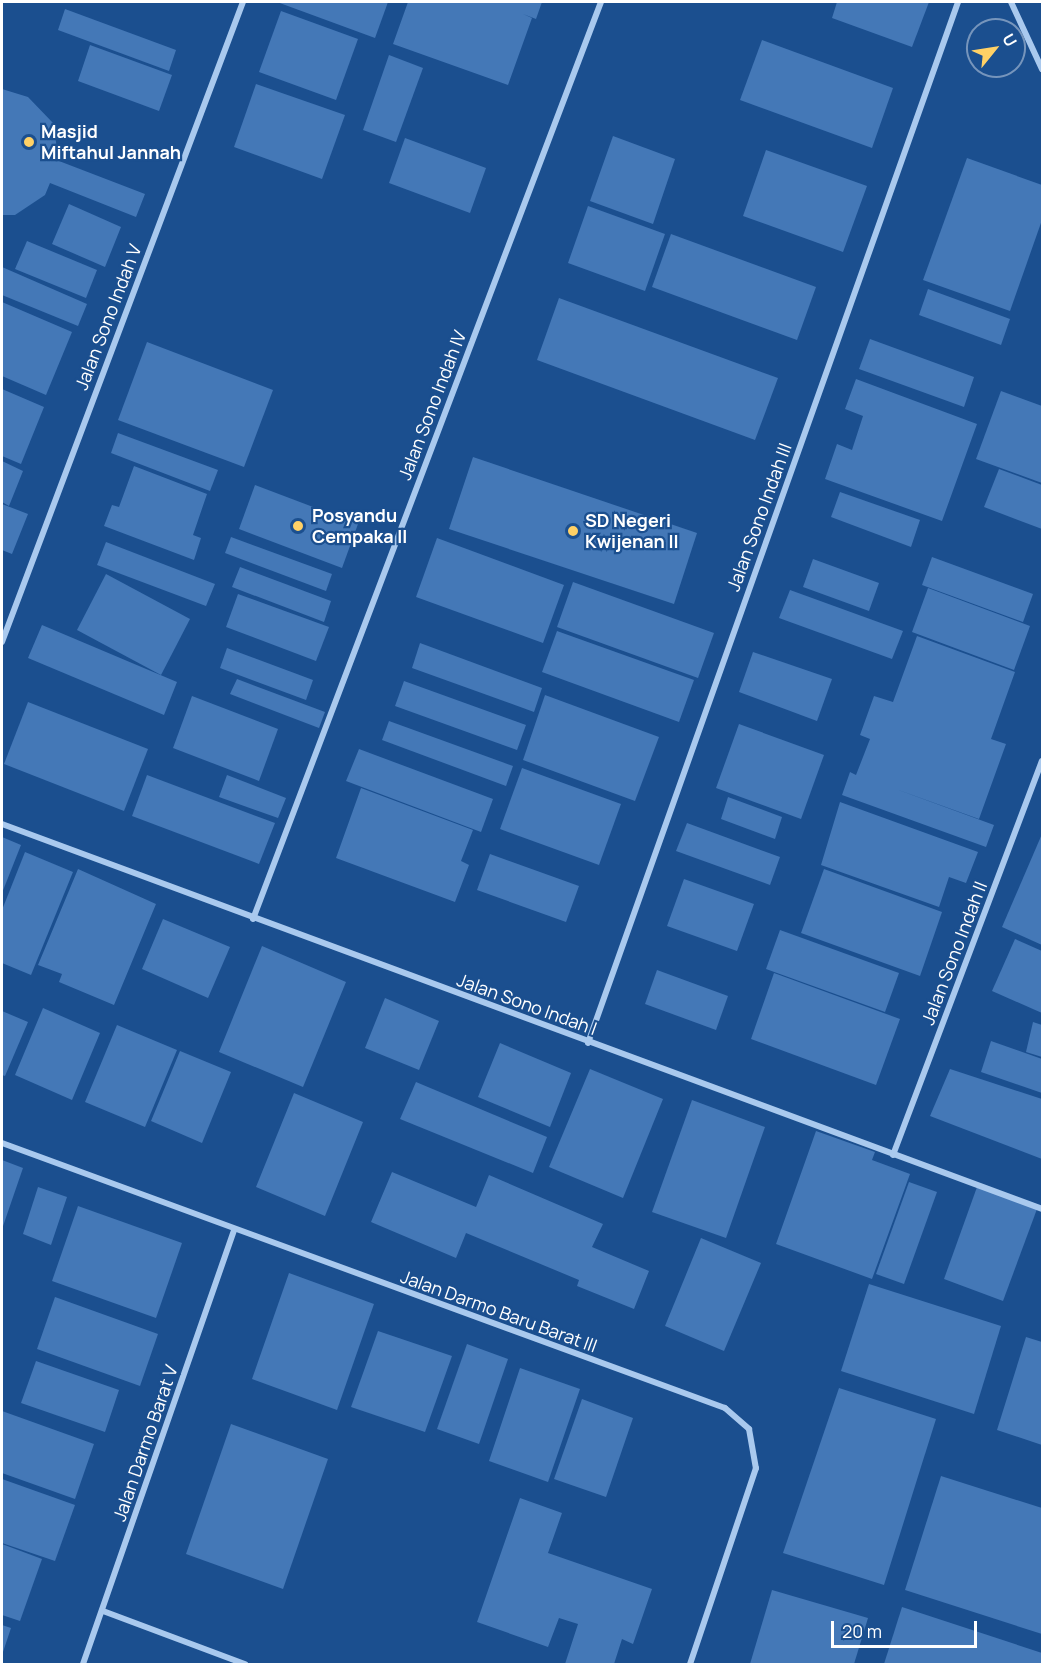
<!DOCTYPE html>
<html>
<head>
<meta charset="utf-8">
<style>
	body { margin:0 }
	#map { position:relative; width:1044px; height:1666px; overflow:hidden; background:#1b4f8f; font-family:Manrope,sans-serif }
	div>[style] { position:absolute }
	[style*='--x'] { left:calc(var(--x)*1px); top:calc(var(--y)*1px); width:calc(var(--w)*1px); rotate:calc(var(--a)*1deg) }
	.building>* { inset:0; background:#4478b7 }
	.street>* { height:6px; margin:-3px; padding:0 3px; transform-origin:3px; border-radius:3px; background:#a9c9ee }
	.dots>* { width:16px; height:16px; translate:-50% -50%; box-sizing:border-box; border:3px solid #1b4f8f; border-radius:50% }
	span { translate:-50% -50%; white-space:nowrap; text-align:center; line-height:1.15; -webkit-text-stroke:4.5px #1b4f8f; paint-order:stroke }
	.poi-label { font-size:18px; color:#fff; font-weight:700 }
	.left { translate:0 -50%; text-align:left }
	.street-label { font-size:18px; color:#fff }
	.frame { position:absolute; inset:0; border:3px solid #fff; pointer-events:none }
	.north { position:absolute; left:966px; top:18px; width:60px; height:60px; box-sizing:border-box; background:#1b4f8f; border:2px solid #7695bc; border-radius:50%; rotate:60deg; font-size:16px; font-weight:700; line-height:24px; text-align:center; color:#fff }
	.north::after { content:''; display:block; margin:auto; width:21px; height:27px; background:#ffd166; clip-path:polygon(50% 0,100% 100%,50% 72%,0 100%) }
	.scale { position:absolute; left:831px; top:1621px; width:146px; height:27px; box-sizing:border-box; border:3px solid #fff; border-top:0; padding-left:8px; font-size:18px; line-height:21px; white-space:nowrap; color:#fff; -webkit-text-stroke:4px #1b4f8f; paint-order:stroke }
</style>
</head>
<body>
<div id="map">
	<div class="building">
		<i style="clip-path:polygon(277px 2px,388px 2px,375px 38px)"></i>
		<i style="clip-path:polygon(408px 2px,542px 2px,536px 19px,523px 14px,532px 18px,508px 85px,393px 44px)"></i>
		<i style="clip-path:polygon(837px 2px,929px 2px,912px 47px,832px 18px)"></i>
		<i style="clip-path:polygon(65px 9px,176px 50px,169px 71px,58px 30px)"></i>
		<i style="clip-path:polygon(281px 11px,358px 39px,336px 100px,259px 72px)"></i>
		<i style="clip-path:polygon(762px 40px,893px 88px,872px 148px,740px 100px)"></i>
		<i style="clip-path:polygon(90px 45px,172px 75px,159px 111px,78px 81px)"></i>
		<i style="clip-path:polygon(389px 55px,423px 68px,396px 142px,363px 130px)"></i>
		<i style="clip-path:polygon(256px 84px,345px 115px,322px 179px,234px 147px)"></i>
		<i style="clip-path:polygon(2px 89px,28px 97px,53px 123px,59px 161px,145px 194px,136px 217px,50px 183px,45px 195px,15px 215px,2px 215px)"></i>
		<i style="clip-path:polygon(613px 136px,675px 159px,653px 224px,590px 201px)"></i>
		<i style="clip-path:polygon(405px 138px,486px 168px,470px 213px,389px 183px)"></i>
		<i style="clip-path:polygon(766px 150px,867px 186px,843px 252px,743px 216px)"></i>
		<i style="clip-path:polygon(967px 158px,1042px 185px,1042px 220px,1010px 311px,923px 280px)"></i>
		<i style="clip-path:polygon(69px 204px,121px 227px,105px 267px,52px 244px)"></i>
		<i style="clip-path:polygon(588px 206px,665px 234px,645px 291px,568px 263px)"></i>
		<i style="clip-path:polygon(671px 234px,816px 287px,797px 340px,652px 287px)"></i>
		<i style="clip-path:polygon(27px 241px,97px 270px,86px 298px,15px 269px)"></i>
		<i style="clip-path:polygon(2px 267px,87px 304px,78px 326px,2px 295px)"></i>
		<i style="clip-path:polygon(928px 289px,1010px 319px,1001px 345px,919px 315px)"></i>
		<i style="clip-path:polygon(559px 298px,778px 378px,755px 440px,537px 360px)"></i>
		<i style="clip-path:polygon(2px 302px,72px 332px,46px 395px,2px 376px)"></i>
		<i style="clip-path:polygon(870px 339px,974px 377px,964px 407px,859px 369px)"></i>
		<i style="clip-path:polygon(147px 342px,273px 390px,244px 467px,118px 420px)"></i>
		<i style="clip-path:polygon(856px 379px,977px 424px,942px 521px,825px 479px,837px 444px,852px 450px,863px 416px,845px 409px)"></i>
		<i style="clip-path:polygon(2px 389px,44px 407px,21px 464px,2px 456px)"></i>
		<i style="clip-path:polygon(1001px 391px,1042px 406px,1042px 483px,976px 459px)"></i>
		<i style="clip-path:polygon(118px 433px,218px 470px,210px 491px,111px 453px)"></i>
		<i style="clip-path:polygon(473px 457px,697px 533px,674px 604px,449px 529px)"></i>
		<i style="clip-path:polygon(2px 461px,23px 471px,9px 506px,2px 502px)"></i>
		<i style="clip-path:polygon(134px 466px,207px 494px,193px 535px,201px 538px,194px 560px,104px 526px,112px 505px,119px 507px)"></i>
		<i style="clip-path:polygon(999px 469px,1042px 485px,1042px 529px,984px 507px)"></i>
		<i style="clip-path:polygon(255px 485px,358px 524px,342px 568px,239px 529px)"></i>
		<i style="clip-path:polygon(840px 492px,920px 520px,911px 547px,831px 517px)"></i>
		<i style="clip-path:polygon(2px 504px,28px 514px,12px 554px,2px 550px)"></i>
		<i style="clip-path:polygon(231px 537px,332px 574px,326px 591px,225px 553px)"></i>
		<i style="clip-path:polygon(437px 538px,564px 585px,543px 643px,416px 597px)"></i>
		<i style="clip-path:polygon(106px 542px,215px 584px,206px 606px,97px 565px)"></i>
		<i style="clip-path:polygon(932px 557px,1033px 594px,1023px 622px,922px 585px)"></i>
		<i style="clip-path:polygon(813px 559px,879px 583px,869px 611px,803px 587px)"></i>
		<i style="clip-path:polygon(240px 567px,331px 601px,324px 622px,232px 587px)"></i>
		<i style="clip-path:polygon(106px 574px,190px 619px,161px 675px,77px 630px)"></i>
		<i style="clip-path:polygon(573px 582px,714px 633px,698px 678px,557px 627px)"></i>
		<i style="clip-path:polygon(928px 588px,1030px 626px,1014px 670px,912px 632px)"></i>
		<i style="clip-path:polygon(790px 590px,903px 631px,892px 659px,779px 618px)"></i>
		<i style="clip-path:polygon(238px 594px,329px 627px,316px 661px,226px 627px)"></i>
		<i style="clip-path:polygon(42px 625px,177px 682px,164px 715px,28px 658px)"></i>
		<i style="clip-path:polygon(557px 631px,694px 680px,679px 722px,542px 672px)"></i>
		<i style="clip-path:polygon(917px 636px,1015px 672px,991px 739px,1006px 744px,979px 819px,893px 788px,994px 825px,986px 847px,842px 795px,850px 772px,856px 775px,870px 739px,860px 735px,874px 696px,893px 702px)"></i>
		<i style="clip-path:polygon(420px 643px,542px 688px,534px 712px,412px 668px)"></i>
		<i style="clip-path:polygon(227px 648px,313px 680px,306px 700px,220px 668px)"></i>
		<i style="clip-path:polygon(753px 652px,832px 679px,817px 721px,739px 692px)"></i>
		<i style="clip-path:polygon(237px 679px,325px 712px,319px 728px,230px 694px)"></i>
		<i style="clip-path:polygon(404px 681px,526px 725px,517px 750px,395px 706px)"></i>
		<i style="clip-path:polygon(545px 695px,659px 737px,635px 801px,523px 760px)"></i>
		<i style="clip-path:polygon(192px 696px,278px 729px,259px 781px,173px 748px)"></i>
		<i style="clip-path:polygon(28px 702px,148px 749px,124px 811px,4px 764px)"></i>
		<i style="clip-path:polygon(389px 721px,513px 766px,506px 786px,382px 740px)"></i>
		<i style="clip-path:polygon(739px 724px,824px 755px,801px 819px,716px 788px)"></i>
		<i style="clip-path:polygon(359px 749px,493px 799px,481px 832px,346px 781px)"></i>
		<i style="clip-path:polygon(522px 768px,621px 804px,599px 865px,500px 829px)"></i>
		<i style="clip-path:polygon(147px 775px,275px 823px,259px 864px,132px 816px)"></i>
		<i style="clip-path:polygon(227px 775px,286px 798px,278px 818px,219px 797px)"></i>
		<i style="clip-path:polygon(361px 788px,473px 830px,461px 861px,469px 865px,455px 902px,336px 858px)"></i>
		<i style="clip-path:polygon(728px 797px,782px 817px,775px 839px,721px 819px)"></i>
		<i style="clip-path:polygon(840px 802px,978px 852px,966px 883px,949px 877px,939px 907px,821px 865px)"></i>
		<i style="clip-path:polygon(687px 823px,780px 857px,770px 885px,676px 851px)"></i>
		<i style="clip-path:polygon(1042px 834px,1042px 945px,1002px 927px)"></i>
		<i style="clip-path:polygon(2px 837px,21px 845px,2px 893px)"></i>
		<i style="clip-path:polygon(25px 852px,73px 872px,31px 975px,2px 963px,2px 910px)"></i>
		<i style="clip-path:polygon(490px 854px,579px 886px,566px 922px,477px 890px)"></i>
		<i style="clip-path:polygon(78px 869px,156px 904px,114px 1005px,59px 982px,62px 974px,38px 965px)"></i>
		<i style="clip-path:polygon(824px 869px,942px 912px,920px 976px,801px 933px)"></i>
		<i style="clip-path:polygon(684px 879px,754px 904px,737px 951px,667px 926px)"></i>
		<i style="clip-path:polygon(163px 919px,230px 947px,208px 998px,142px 969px)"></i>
		<i style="clip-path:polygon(780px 930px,899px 973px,885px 1012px,766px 969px)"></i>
		<i style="clip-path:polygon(1015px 939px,1042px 951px,1042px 1013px,992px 991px)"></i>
		<i style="clip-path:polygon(262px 946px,346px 982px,303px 1087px,219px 1052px)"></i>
		<i style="clip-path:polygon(657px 970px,728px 996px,716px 1030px,645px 1004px)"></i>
		<i style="clip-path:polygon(774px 973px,900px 1019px,876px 1085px,751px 1039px)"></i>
		<i style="clip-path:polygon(385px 998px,439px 1021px,419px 1070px,365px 1048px)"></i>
		<i style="clip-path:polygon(43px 1008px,100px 1033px,72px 1100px,15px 1075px)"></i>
		<i style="clip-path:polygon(2px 1011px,28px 1022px,5px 1076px,2px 1075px)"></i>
		<i style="clip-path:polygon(1033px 1022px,1042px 1025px,1042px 1057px,1026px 1052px)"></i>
		<i style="clip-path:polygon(117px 1025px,177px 1050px,145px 1127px,85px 1102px)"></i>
		<i style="clip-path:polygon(991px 1041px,1042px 1059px,1042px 1093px,981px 1072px)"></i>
		<i style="clip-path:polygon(500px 1043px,571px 1073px,550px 1127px,478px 1097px)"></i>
		<i style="clip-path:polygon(180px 1051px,231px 1072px,202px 1143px,151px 1121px)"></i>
		<i style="clip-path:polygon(590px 1069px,663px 1099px,623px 1198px,549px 1167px)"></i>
		<i style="clip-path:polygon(950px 1069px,1042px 1099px,1042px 1159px,930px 1116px)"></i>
		<i style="clip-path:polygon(416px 1082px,547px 1137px,533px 1173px,400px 1119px)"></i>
		<i style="clip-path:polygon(294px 1093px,363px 1122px,325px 1216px,256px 1187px)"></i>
		<i style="clip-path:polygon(692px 1100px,765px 1127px,726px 1238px,652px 1212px)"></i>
		<i style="clip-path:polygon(816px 1131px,875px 1152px,872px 1160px,910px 1174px,872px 1279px,776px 1244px)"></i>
		<i style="clip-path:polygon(2px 1160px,23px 1168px,2px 1229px)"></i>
		<i style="clip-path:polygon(392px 1172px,476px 1207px,489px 1175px,603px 1224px,592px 1247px,649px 1271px,634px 1309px,577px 1286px,579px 1280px,466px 1233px,456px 1258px,371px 1222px)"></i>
		<i style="clip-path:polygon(909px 1182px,937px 1192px,904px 1284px,876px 1274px)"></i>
		<i style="clip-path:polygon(38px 1187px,67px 1197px,51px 1245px,23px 1234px)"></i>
		<i style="clip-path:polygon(977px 1187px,1037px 1209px,1003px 1301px,944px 1279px)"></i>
		<i style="clip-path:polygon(78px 1206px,182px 1243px,156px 1318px,52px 1281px)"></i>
		<i style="clip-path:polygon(701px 1238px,761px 1263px,724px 1351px,665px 1326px)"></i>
		<i style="clip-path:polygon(289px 1273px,374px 1304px,337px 1410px,252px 1379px)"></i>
		<i style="clip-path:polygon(869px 1284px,1001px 1326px,974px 1414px,841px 1371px)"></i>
		<i style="clip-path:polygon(55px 1297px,158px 1334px,140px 1386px,37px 1349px)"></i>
		<i style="clip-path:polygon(378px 1331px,452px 1356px,425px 1432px,351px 1407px)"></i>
		<i style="clip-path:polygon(1026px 1337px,1042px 1342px,1042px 1445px,997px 1430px)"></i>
		<i style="clip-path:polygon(467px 1344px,508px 1359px,479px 1444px,437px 1429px)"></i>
		<i style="clip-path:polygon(36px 1361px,119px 1390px,105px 1432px,21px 1403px)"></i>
		<i style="clip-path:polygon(520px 1368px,580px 1389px,548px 1482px,489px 1461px)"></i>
		<i style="clip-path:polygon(839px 1388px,936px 1419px,884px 1585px,783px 1553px)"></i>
		<i style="clip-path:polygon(582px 1399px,633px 1418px,606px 1497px,554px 1479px)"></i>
		<i style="clip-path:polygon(2px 1411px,94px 1444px,75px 1499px,2px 1473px)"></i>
		<i style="clip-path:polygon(231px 1424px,328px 1459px,283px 1589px,186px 1554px)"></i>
		<i style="clip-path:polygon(941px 1476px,1042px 1508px,1042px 1634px,905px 1590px)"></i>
		<i style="clip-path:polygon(2px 1479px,75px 1505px,55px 1561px,2px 1543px)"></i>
		<i style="clip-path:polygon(520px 1498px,562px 1513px,548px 1553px,652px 1589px,633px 1644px,622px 1639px,614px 1664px,565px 1664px,578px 1624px,559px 1618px,548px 1647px,477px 1622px)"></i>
		<i style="clip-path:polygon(2px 1544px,42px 1559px,20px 1621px,2px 1615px)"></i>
		<i style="clip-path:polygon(772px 1590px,868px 1618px,854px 1664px,750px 1664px)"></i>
		<i style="clip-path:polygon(902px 1607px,1042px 1653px,1042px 1664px,884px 1664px)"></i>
		<i style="clip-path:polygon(2px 1625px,11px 1628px,2px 1655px)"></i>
	</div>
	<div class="street">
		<i style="--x:1011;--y:2;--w:74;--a:65.2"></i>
		<i style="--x:2;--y:642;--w:684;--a:-69.37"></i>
		<i style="--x:2;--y:824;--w:1109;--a:20.31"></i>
		<i style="--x:253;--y:919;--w:981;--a:-69.22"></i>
		<i style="--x:588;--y:1043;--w:1105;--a:-70.43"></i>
		<i style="--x:2;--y:1143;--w:770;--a:20.13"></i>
		<i style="--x:725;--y:1408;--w:32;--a:41"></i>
		<i style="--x:749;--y:1429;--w:40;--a:80"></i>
		<i style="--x:756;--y:1468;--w:207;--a:108.6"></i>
		<i style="--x:893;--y:1155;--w:421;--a:-69.3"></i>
		<i style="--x:103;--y:1611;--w:152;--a:20.5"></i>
		<i style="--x:83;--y:1664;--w:459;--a:-70.8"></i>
	</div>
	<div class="dots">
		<i style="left:29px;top:142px;background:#ffd166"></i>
		<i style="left:298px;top:526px;background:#ffd166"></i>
		<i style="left:573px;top:531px;background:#ffd166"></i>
	</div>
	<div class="poi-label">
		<span class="left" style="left:41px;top:142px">Masjid<br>Miftahul Jannah</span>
		<span class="left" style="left:312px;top:526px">Posyandu<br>Cempaka II</span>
		<span class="left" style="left:585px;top:531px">SD Negeri<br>Kwijenan II</span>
	</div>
	<div class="street-label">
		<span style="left:108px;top:317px;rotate:-69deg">Jalan Sono Indah V</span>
		<span style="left:432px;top:405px;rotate:-69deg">Jalan Sono Indah IV</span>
		<span style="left:759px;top:517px;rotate:-70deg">Jalan Sono Indah III</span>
		<span style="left:954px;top:953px;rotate:-69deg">Jalan Sono Indah II</span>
		<span style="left:527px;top:1004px;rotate:20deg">Jalan Sono Indah I</span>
		<span style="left:499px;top:1311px;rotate:20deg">Jalan Darmo Baru Barat III</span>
		<span style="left:145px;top:1443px;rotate:-71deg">Jalan Darmo Barat V</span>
	</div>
	<div class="frame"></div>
	<div class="north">U</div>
	<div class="scale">20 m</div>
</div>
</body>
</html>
